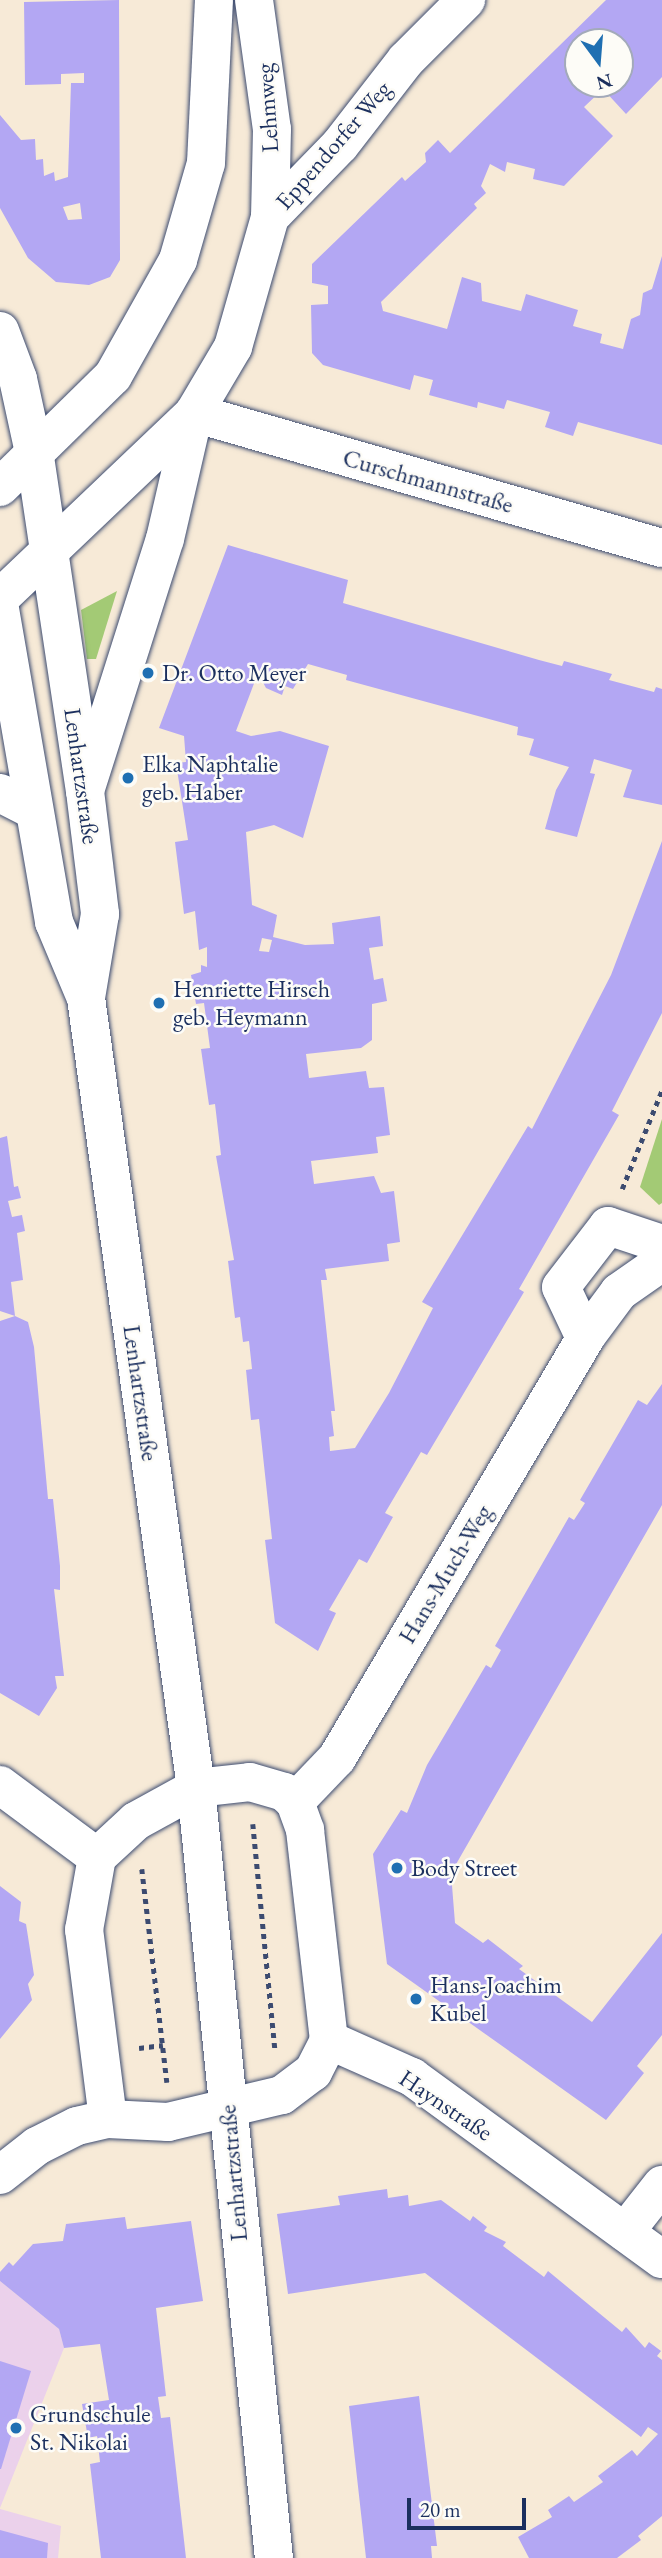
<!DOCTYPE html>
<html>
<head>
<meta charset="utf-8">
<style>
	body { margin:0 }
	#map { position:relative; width:662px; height:2558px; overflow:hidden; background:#f7ead7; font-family:"EB Garamond",serif }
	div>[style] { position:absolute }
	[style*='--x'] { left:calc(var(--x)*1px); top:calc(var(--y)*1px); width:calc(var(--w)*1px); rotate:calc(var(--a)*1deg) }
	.built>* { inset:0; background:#ebd1eb }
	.green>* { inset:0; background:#a3ca75 }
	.building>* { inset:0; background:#b3a7f3 }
	.path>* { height:4.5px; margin-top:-2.25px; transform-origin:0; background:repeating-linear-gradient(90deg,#3c4b70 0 5px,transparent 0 10px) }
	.roads { filter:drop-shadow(0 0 2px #3c4b70) drop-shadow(0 0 2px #3c4b70) }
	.minor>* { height:38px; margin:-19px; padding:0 19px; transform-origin:19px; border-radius:19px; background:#fff }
	.major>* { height:38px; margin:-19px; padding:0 19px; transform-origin:19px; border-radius:19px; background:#fff }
	.dots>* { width:19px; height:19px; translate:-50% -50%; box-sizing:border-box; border:4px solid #fdfcf7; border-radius:50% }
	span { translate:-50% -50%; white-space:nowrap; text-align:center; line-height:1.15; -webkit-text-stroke:5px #fdfcf7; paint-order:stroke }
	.street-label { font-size:24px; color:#1b2f5e }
	.poi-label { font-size:24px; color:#1b2f5e }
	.left { translate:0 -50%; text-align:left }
	.north { position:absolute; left:564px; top:28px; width:70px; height:70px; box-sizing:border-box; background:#fdfcf7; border:2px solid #a3aaba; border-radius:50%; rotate:164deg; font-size:19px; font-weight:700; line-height:28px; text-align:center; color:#1b2f5e }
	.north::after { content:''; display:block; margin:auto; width:24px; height:32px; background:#1f6fb2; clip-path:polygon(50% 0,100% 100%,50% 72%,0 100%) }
	.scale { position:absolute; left:407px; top:2498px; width:119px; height:32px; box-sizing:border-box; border:4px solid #1b2f5e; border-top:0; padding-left:9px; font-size:21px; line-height:24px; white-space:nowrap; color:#1b2f5e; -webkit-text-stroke:5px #fdfcf7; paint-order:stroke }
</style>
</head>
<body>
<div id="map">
	<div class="built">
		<i style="clip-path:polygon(0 2281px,59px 2329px,64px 2348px,0 2508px)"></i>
		<i style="clip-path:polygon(0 2509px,61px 2526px,58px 2558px,0 2558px)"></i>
	</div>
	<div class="green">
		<i style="clip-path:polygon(117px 591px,96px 659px,87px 659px,81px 610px)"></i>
		<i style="clip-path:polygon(662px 1119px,662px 1203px,659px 1205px,640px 1187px)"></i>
	</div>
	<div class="building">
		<i style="clip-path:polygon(evenodd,119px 0,120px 260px,110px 277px,89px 285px,56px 282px,28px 258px,0 208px,0 115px,21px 140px,35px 139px,36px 160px,43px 159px,44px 176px,54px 172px,55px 181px,68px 177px,71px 83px,84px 83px,84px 73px,61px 74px,61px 84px,25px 85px,24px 2px,119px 0,80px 203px,82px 219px,68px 220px,63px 207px,80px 203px)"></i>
		<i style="clip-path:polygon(evenodd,606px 0,662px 0,662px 77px,626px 114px,603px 89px,584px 107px,613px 136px,564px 186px,533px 179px,535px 169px,507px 162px,505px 172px,490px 164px,481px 186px,486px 193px,474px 204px,477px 208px,381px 302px,383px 311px,447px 329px,462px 277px,481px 283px,482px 301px,521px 311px,526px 294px,578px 310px,573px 326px,602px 334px,600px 343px,623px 349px,631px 319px,640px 315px,643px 293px,652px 289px,662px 256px,662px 445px,578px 422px,573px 436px,545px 427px,550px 412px,507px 400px,504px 409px,478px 402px,477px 408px,429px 395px,433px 380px,414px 375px,410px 390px,323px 365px,312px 353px,311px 305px,328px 304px,328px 286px,312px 283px,312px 264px,402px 177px,405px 181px,426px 162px,425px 153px,438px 140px,450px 153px,606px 0,578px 42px,620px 42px,620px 84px,578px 84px,578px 42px)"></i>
		<i style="clip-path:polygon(evenodd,228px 545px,348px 580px,343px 603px,539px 660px,562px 666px,564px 661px,612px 674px,609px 680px,654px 692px,656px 687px,662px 689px,662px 805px,623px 797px,632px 770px,594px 759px,590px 773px,595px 774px,577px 837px,545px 829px,556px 790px,569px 767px,529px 755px,534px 739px,517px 735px,518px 727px,346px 680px,347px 675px,308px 664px,293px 689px,285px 686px,282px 695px,266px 688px,258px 673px,236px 731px,251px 736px,280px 731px,329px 746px,303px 838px,274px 825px,246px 832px,252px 905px,277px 915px,273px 937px,305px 945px,334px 944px,332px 923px,380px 916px,383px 946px,369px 948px,374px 980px,383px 978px,387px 1001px,372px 1004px,372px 1040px,361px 1048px,306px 1054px,309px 1078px,366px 1071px,369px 1088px,384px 1087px,390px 1135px,376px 1137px,378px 1153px,311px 1161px,314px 1184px,374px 1176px,381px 1193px,394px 1191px,400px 1242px,387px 1244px,389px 1261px,325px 1269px,327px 1280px,321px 1280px,335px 1411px,331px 1411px,334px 1436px,329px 1437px,330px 1451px,355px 1448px,389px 1393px,433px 1308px,422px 1302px,528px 1126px,532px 1129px,611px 975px,662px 841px,662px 1013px,612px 1111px,619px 1115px,519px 1289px,524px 1292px,427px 1455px,421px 1452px,385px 1513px,393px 1517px,367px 1563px,359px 1559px,329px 1610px,336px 1613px,318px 1651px,275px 1623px,265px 1540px,272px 1539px,259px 1419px,251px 1420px,246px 1370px,252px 1369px,249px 1341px,243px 1342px,240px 1317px,235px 1318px,228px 1261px,234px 1260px,216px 1156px,221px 1155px,215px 1104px,209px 1105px,201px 1049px,210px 1048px,204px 1003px,196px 1004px,191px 975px,201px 972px,201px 965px,207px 967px,207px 947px,199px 950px,195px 911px,184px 914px,175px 842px,188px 840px,176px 763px,186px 762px,184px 736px,159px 728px,228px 545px,262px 938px,272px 940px,269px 952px,259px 951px,262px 938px)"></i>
		<i style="clip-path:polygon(7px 1136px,14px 1187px,18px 1186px,21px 1198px,8px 1201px,12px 1217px,22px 1215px,25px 1231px,17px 1233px,23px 1280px,11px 1282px,15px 1316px,28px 1322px,34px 1347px,48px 1499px,53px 1499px,60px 1566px,60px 1590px,54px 1589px,64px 1676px,55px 1676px,57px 1688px,39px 1716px,0 1693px,0 1321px,15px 1316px,0 1311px,0 1138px)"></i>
		<i style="clip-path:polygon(662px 1384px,662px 1505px,451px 1873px,455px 1923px,483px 1943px,488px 1939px,523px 1966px,519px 1969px,592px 2022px,662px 1933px,662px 2035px,637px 2066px,644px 2073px,606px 2120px,387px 1964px,373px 1854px,401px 1810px,407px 1813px,427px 1765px,486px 1665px,491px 1668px,501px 1650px,495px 1646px,569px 1517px,574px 1520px,585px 1503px,580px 1500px,638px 1400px,647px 1405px)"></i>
		<i style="clip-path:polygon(0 1886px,21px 1902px,19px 1921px,26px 1924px,34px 1975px,28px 1984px,32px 2000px,0 2039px)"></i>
		<i style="clip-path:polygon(387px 2189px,388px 2198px,408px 2195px,409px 2206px,441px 2200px,470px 2221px,473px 2216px,487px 2227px,484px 2231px,506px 2242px,503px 2246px,544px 2277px,548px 2271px,622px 2332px,626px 2327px,645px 2348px,649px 2342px,661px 2351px,657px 2356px,662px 2360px,662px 2516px,638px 2536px,641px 2540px,617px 2558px,529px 2558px,518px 2537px,552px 2517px,548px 2510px,569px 2496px,574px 2502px,603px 2482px,598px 2476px,632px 2450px,637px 2456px,658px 2434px,648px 2427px,641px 2437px,425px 2273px,288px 2294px,277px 2214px,340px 2205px,338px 2196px)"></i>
		<i style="clip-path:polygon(125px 2217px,127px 2229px,191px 2221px,203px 2301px,156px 2308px,166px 2396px,158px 2397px,161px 2418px,170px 2417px,186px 2558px,101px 2558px,90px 2464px,100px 2462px,97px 2436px,88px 2438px,82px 2404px,109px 2400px,100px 2344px,64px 2348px,59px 2329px,0 2281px,0 2272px,9px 2262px,13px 2266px,33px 2244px,63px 2241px,66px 2224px)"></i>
		<i style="clip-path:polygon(0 2361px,31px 2371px,1px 2469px,0 2469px)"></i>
		<i style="clip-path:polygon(419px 2396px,437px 2546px,431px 2546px,432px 2558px,366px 2558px,349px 2406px)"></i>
		<i style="clip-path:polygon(0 2530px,48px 2543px,47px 2558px,0 2558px)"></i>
	</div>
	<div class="path">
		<i style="--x:622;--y:1189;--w:107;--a:-68"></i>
		<i style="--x:253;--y:1824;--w:226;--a:84.4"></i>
		<i style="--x:142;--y:1869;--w:215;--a:83.3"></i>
		<i style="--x:139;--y:2048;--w:24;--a:-7"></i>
	</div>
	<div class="roads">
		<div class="minor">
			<i style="--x:254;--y:0;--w:130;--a:82.1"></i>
			<i style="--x:272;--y:129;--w:88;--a:91.3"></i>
			<i style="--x:194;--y:413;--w:487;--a:16.1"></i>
			<i style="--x:0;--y:487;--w:158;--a:-44.5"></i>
			<i style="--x:113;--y:376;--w:133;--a:-60.7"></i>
			<i style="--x:178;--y:260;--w:101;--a:-73.9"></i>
			<i style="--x:206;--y:163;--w:163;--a:-87.2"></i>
			<i style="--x:0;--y:598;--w:268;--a:-43.6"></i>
			<i style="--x:194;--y:413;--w:77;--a:-59.4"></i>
			<i style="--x:233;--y:347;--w:135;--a:-74.1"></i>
			<i style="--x:270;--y:217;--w:100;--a:-45.8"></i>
			<i style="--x:340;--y:145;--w:108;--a:-52.2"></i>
			<i style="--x:406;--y:60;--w:85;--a:-45"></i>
			<i style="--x:85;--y:791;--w:264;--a:-72.4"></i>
			<i style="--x:165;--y:539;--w:129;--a:-77"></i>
			<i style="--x:0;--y:793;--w:38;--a:27"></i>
			<i style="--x:585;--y:1338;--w:56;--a:-115.2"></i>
			<i style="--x:561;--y:1287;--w:77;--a:-52.4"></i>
			<i style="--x:608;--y:1226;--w:57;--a:18.4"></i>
			<i style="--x:0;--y:1785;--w:121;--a:36.6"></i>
			<i style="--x:295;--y:1802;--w:61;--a:-46.3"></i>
			<i style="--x:337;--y:1758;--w:488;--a:-59.4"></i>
			<i style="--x:585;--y:1338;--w:57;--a:-53.5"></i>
			<i style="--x:619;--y:1292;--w:52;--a:-34.9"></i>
			<i style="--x:329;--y:2040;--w:91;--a:24"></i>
			<i style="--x:412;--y:2077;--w:309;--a:36.1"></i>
			<i style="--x:108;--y:2119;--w:191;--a:-97.2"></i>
			<i style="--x:84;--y:1930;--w:74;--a:-79.9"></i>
			<i style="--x:97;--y:1857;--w:53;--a:-42.7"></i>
			<i style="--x:136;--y:1821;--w:68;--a:-28.8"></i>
			<i style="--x:196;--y:1788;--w:54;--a:-6.3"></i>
			<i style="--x:250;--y:1782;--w:35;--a:16"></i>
			<i style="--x:284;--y:1792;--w:15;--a:42"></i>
			<i style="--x:295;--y:1802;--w:30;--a:70"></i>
			<i style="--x:305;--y:1830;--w:211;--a:83.5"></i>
			<i style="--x:0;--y:2175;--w:47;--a:-38.1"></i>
			<i style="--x:37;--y:2146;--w:45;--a:-26.6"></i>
			<i style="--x:77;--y:2126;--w:32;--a:-13"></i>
			<i style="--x:108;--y:2119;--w:60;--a:2.9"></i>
			<i style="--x:168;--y:2122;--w:117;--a:-13.3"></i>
			<i style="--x:282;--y:2095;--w:39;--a:-37"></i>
			<i style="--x:313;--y:2072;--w:36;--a:-63"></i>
			<i style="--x:625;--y:2232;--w:60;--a:-51.8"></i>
		</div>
		<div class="major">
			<i style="--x:0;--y:331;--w:51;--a:69.4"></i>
			<i style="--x:18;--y:379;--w:80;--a:77.7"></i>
			<i style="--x:35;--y:457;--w:338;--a:81.5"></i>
			<i style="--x:85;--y:791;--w:124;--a:83"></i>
			<i style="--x:100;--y:914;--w:85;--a:99.5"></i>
			<i style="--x:0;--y:609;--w:318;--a:80.2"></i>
			<i style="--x:54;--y:922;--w:82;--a:67.2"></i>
			<i style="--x:86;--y:998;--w:798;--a:82.07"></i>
			<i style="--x:196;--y:1788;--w:774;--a:84.22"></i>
		</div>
	</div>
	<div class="dots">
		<i style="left:148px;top:673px;background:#1f6fb2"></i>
		<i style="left:128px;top:778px;background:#1f6fb2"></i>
		<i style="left:159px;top:1003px;background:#1f6fb2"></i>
		<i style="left:397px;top:1868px;background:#1f6fb2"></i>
		<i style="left:416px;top:1999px;background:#1f6fb2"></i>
		<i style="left:16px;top:2428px;background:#1f6fb2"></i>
	</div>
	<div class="street-label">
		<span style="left:267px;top:108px;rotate:-94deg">Lehmweg</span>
		<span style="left:333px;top:145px;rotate:-49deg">Eppendorfer Weg</span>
		<span style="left:428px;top:481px;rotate:16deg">Curschmannstraße</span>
		<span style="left:82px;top:776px;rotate:82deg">Lenhartzstraße</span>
		<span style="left:141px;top:1393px;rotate:82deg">Lenhartzstraße</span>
		<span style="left:445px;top:1574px;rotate:-59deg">Hans-Much-Weg</span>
		<span style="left:446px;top:2105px;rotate:34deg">Haynstraße</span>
		<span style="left:233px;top:2173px;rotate:-95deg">Lenhartzstraße</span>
	</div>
	<div class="poi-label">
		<span class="left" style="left:162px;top:673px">Dr. Otto Meyer</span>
		<span class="left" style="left:142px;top:778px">Elka Naphtalie<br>geb. Haber</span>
		<span class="left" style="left:173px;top:1003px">Henriette Hirsch<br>geb. Heymann</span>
		<span class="left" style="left:411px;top:1868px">Body Street</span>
		<span class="left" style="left:430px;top:1999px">Hans-Joachim<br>Kubel</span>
		<span class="left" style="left:30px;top:2428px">Grundschule<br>St. Nikolai</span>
	</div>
	<div class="north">N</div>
	<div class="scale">20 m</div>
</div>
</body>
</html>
